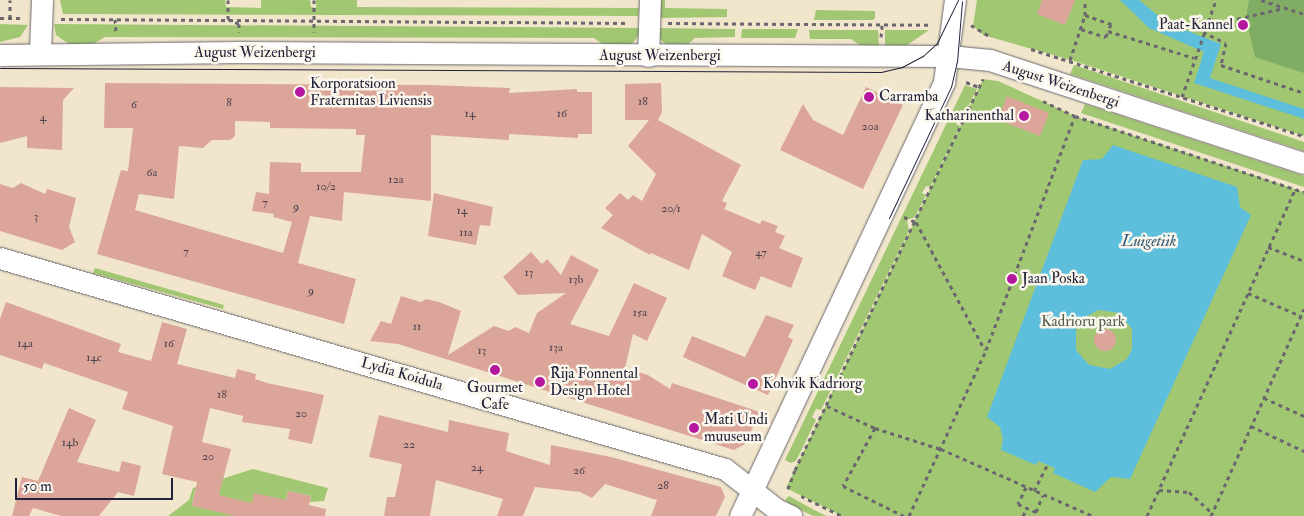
<!DOCTYPE html>
<html>
<head>
<meta charset="utf-8">
<style>
	body { margin:0 }
	#map { position:relative; width:1304px; height:516px; overflow:hidden; background:#f1e6cc; font-family:"IM FELL Double Pica",serif }
	div>[style] { position:absolute }
	[style*='--x'] { left:calc(var(--x)*1px); top:calc(var(--y)*1px); width:calc(var(--w)*1px); rotate:calc(var(--a)*1deg) }
	.green>* { inset:0; background:#a2c772 }
	.forest>* { inset:0; background:#81ac64 }
	.water>* { inset:0; background:#5dbfdb }
	.building>* { inset:0; background:#dba699 }
	.round { border-radius:50% }
	.path>* { height:3px; margin-top:-1.5px; transform-origin:0; background:repeating-linear-gradient(90deg,#6a676e 0 4px,transparent 0 8px) }
	.roads { filter:drop-shadow(0 0 1px #6a676e) drop-shadow(0 0 1px #6a676e) }
	.minor>* { height:21px; margin:-10.5px; padding:0 10.5px; transform-origin:10.5px; border-radius:10.5px; background:#fff }
	.tram>* { height:1px; margin:-0.5px; padding:0 0.5px; transform-origin:0.5px; border-radius:0.5px; background:#22223b }
	.dots>* { width:14px; height:14px; translate:-50% -50%; box-sizing:border-box; border:2px solid #fbf7ec; border-radius:50% }
	span { translate:-50% -50%; white-space:nowrap; text-align:center; line-height:1.15; -webkit-text-stroke:5px #fbf7ec; paint-order:stroke }
	.number-label { font-size:12px; color:#504352 }
	.number-label span { -webkit-text-stroke-width:0 }
	.poi-label { font-size:15px; color:#22223b }
	.right { translate:-100% -50%; text-align:right }
	.left { translate:0 -50%; text-align:left }
	.street-label { font-size:15px; color:#22223b }
	.park-label { font-size:15px; color:#4f5c4e }
	.water-label { font-size:16px; color:#375973; font-style:italic }
	.scale { position:absolute; left:15px; top:478px; width:158px; height:22px; box-sizing:border-box; border:2px solid #22223b; border-top:0; padding-left:6px; font-size:15px; line-height:18px; white-space:nowrap; color:#22223b; -webkit-text-stroke:4px #fbf7ec; paint-order:stroke }
</style>
</head>
<body>
<div id="map">
	<div class="green">
		<i style="clip-path:polygon(60px 0,225px 0,226px 7px,261px 8px,261px 0,310px 0,311px 7px,316px 8px,316px 0,357px 0,357px 7px,639px 8px,638px 16px,63px 14px)"></i>
		<i style="clip-path:polygon(661px 0,665px 0,665px 8px,727px 9px,727px 17px,660px 18px)"></i>
		<i style="clip-path:polygon(977px 0,1304px 0,1304px 136px,1071px 60px,983px 35px,973px 26px)"></i>
		<i style="clip-path:polygon(816px 10px,875px 11px,875px 18px,873px 20px,814px 20px)"></i>
		<i style="clip-path:polygon(0 24px,28px 25px,20px 37px,0 42px)"></i>
		<i style="clip-path:polygon(54px 24px,640px 28px,639px 35px,631px 45px,604px 45px,594px 38px,105px 37px,93px 44px,69px 44px,56px 35px)"></i>
		<i style="clip-path:polygon(657px 28px,735px 29px,735px 37px,695px 38px,688px 44px,666px 45px,659px 38px)"></i>
		<i style="clip-path:polygon(742px 29px,798px 29px,795px 38px,741px 38px)"></i>
		<i style="clip-path:polygon(809px 30px,878px 30px,879px 48px,860px 45px,851px 39px,810px 39px)"></i>
		<i style="clip-path:polygon(885px 30px,929px 30px,903px 48px,885px 48px)"></i>
		<i style="clip-path:polygon(1074px 65px,1304px 142px,1304px 151px,1070px 74px)"></i>
		<i style="clip-path:polygon(983px 79px,998px 81px,1075px 116px,1304px 192px,1304px 516px,842px 516px,786px 488px)"></i>
		<i style="clip-path:polygon(965px 85px,977px 89px,963px 117px,959px 116px,956px 124px,960px 126px,930px 187px,926px 186px,922px 193px,926px 195px,915px 217px,907px 220px,909px 231px,821px 410px,816px 409px,812px 417px,816px 420px,796px 461px,791px 463px,785px 460px)"></i>
		<i style="clip-path:polygon(1085px 104px,1304px 176px,1304px 187px,1081px 113px)"></i>
		<i style="clip-path:polygon(95px 268px,224px 305px,223px 309px,93px 273px)"></i>
		<i style="clip-path:polygon(253px 469px,328px 488px,324px 501px,310px 502px,311px 496px,288px 491px,286px 500px,251px 506px,195px 490px,192px 506px,250px 516px,168px 516px,189px 500px,193px 488px)"></i>
		<i style="clip-path:polygon(789px 496px,814px 510px,827px 516px,813px 516px,791px 505px,785px 500px)"></i>
	</div>
	<div class="forest">
		<i style="clip-path:polygon(1249px 0,1304px 0,1304px 73px,1255px 57px,1246px 18px)"></i>
	</div>
	<div class="water">
		<i style="clip-path:polygon(1120px 0,1139px 0,1167px 23px,1221px 44px,1210px 78px,1304px 109px,1304px 119px,1194px 83px,1204px 52px,1149px 28px)"></i>
		<i style="clip-path:polygon(evenodd,1113px 145px,1237px 187px,1240px 207px,1251px 215px,1130px 479px,1111px 477px,1095px 492px,1053px 473px,1055px 468px,1038px 461px,1036px 465px,1001px 450px,1003px 439px,1000px 427px,987px 417px,1083px 160px,1102px 159px,1113px 145px,1098px 310px,1119px 313px,1132px 329px,1132px 349px,1127px 359px,1110px 369px,1089px 365px,1076px 350px,1076px 330px,1081px 320px,1098px 310px)"></i>
	</div>
	<div class="building">
		<i style="clip-path:polygon(1042px 0,1075px 0,1065px 25px,1037px 14px)"></i>
		<i style="clip-path:polygon(evenodd,105px 83px,430px 85px,510px 88px,509px 93px,577px 89px,577px 92px,592px 92px,592px 134px,578px 134px,578px 138px,509px 134px,509px 140px,431px 135px,431px 201px,344px 192px,342px 221px,310px 216px,298px 263px,356px 279px,344px 324px,97px 254px,121px 170px,128px 171px,133px 128px,104px 128px,105px 83px,235px 121px,270px 122px,270px 128px,356px 129px,356px 135px,365px 135px,361px 172px,301px 172px,301px 163px,270px 162px,269px 194px,256px 192px,252px 211px,274px 214px,273px 217px,292px 222px,283px 253px,135px 210px,139px 194px,174px 199px,179px 146px,203px 148px,212px 140px,230px 140px,235px 136px,235px 121px)"></i>
		<i style="clip-path:polygon(661px 83px,662px 112px,658px 120px,741px 165px,722px 201px,727px 203px,724px 209px,760px 224px,762px 220px,778px 226px,775px 232px,785px 236px,779px 248px,803px 258px,791px 288px,761px 276px,755px 290px,722px 276px,732px 252px,702px 234px,689px 270px,651px 253px,650px 255px,601px 228px,613px 215px,605px 208px,620px 193px,628px 200px,633px 195px,642px 201px,656px 174px,628px 146px,649px 120px,625px 120px,625px 84px)"></i>
		<i style="clip-path:polygon(0 87px,74px 88px,63px 100px,62px 150px,27px 148px,27px 136px,0 143px)"></i>
		<i style="clip-path:polygon(866px 87px,903px 105px,863px 189px,780px 150px,803px 104px,813px 120px,843px 135px)"></i>
		<i style="clip-path:polygon(1007px 96px,1049px 113px,1040px 136px,998px 120px)"></i>
		<i style="clip-path:polygon(21px 183px,45px 194px,47px 189px,76px 198px,69px 227px,75px 242px,62px 250px,0 231px,0 184px,13px 188px)"></i>
		<i style="clip-path:polygon(434px 193px,493px 207px,490px 226px,480px 225px,476px 245px,428px 236px)"></i>
		<i style="clip-path:polygon(531px 252px,542px 264px,547px 259px,561px 275px,571px 255px,599px 270px,570px 324px,609px 336px,634px 283px,667px 298px,647px 341px,633px 334px,625px 368px,648px 375px,670px 389px,672px 383px,760px 412px,745px 444px,734px 450px,398px 344px,370px 341px,381px 321px,391px 324px,401px 296px,421px 302px,426px 299px,439px 302px,461px 311px,448px 355px,494px 326px,509px 331px,515px 327px,529px 333px,537px 313px,566px 293px,518px 295px,503px 277px)"></i>
		<i style="clip-path:polygon(6px 302px,121px 344px,118px 352px,151px 361px,162px 322px,187px 329px,177px 364px,235px 378px,237px 369px,256px 374px,255px 379px,267px 383px,324px 395px,312px 444px,288px 439px,290px 429px,242px 422px,243px 416px,210px 408px,202px 442px,231px 449px,219px 495px,252px 503px,254px 493px,286px 500px,288px 491px,311px 496px,309px 505px,326px 509px,325px 516px,236px 516px,192px 506px,197px 482px,162px 474px,173px 426px,122px 409px,128px 392px,44px 363px,42px 369px,0 355px,0 319px)"></i>
		<i style="clip-path:polygon(766px 315px,794px 325px,788px 337px,793px 340px,768px 395px,683px 357px,692px 336px,745px 357px)"></i>
		<i class="round" style="left:1094px;top:329px;width:22px;height:22px"></i>
		<i style="clip-path:polygon(69px 408px,96px 420px,77px 462px,119px 472px,122px 461px,141px 466px,134px 496px,118px 492px,99px 516px,61px 516px,33px 508px,29px 516px,12px 516px,22px 477px,38px 481px)"></i>
		<i style="clip-path:polygon(379px 415px,448px 432px,449px 420px,509px 433px,506px 451px,550px 465px,551px 445px,611px 457px,721px 487px,725px 497px,716px 516px,651px 516px,657px 500px,605px 484px,592px 498px,580px 492px,535px 487px,523px 516px,497px 516px,503px 499px,436px 480px,430px 516px,384px 516px,387px 497px,395px 497px,402px 464px,369px 457px)"></i>
	</div>
	<div class="path">
		<i style="--x:228;--y:0;--w:19;--a:90"></i>
		<i style="--x:228;--y:19;--w:12;--a:24"></i>
		<i style="--x:239;--y:24;--w:8;--a:90"></i>
		<i style="--x:314;--y:0;--w:32;--a:90"></i>
		<i style="--x:1261;--y:0;--w:45;--a:18"></i>
		<i style="--x:1085;--y:15;--w:15;--a:-90"></i>
		<i style="--x:0;--y:18;--w:22;--a:0"></i>
		<i style="--x:10;--y:18;--w:18;--a:-90"></i>
		<i style="--x:61;--y:19;--w:568;--a:0.4"></i>
		<i style="--x:115;--y:19;--w:15;--a:86"></i>
		<i style="--x:668;--y:23;--w:264;--a:0.4"></i>
		<i style="--x:971;--y:25;--w:23;--a:31"></i>
		<i style="--x:1206;--y:26;--w:80;--a:-13"></i>
		<i style="--x:1081;--y:29;--w:26;--a:18"></i>
		<i style="--x:1106;--y:37;--w:6;--a:-72"></i>
		<i style="--x:1108;--y:31;--w:90;--a:17.4"></i>
		<i style="--x:1203;--y:32;--w:25;--a:26"></i>
		<i style="--x:1226;--y:43;--w:23;--a:103"></i>
		<i style="--x:1221;--y:65;--w:88;--a:18.6"></i>
		<i style="--x:881;--y:37;--w:12;--a:-85"></i>
		<i style="--x:1031;--y:49;--w:287;--a:17.7"></i>
		<i style="--x:1070;--y:60;--w:47;--a:-71.6"></i>
		<i style="--x:1085;--y:15;--w:28;--a:19"></i>
		<i style="--x:1111;--y:24;--w:8;--a:113"></i>
		<i style="--x:966;--y:82;--w:14;--a:21"></i>
		<i style="--x:1182;--y:97;--w:103;--a:-70.7"></i>
		<i style="--x:1043;--y:101;--w:35;--a:25"></i>
		<i style="--x:1075;--y:116;--w:241;--a:18.4"></i>
		<i style="--x:904;--y:217;--w:13;--a:23"></i>
		<i style="--x:916;--y:222;--w:145;--a:61.7"></i>
		<i style="--x:1268;--y:247;--w:39;--a:21"></i>
		<i style="--x:1248;--y:293;--w:58;--a:23.5"></i>
		<i style="--x:1264;--y:398;--w:44;--a:24.2"></i>
		<i style="--x:827;--y:406;--w:53;--a:24.6"></i>
		<i style="--x:875;--y:428;--w:69;--a:17.7"></i>
		<i style="--x:941;--y:449;--w:166;--a:23.8"></i>
		<i style="--x:1251;--y:426;--w:59;--a:25.3"></i>
		<i style="--x:875;--y:428;--w:66;--a:118.9"></i>
		<i style="--x:843;--y:486;--w:68;--a:26.2"></i>
		<i style="--x:1026;--y:487;--w:19;--a:115"></i>
		<i style="--x:1018;--y:504;--w:20;--a:24"></i>
		<i style="--x:1036;--y:512;--w:18;--a:-68"></i>
		<i style="--x:788;--y:489;--w:20;--a:-70"></i>
		<i style="--x:795;--y:470;--w:434;--a:-64.3"></i>
		<i style="--x:1159;--y:490;--w:30;--a:4"></i>
		<i style="--x:1189;--y:492;--w:31;--a:42"></i>
		<i style="--x:1034;--y:491;--w:29;--a:-63"></i>
		<i style="--x:801;--y:496;--w:46;--a:26"></i>
		<i style="--x:909;--y:516;--w:183;--a:-65.1"></i>
		<i style="--x:986;--y:350;--w:250;--a:-69.2"></i>
		<i style="--x:1023;--y:516;--w:9;--a:-63"></i>
		<i style="--x:1147;--y:516;--w:359;--a:-65.6"></i>
		<i style="--x:1211;--y:516;--w:227;--a:-65.8"></i>
	</div>
	<div class="roads">
		<div class="minor">
			<i style="--x:40;--y:52;--w:52;--a:-87.8"></i>
			<i style="--x:0;--y:55;--w:240;--a:-0.7"></i>
			<i style="--x:240;--y:52;--w:709;--a:0.32"></i>
			<i style="--x:949;--y:56;--w:41;--a:5.6"></i>
			<i style="--x:990;--y:60;--w:330;--a:18.2"></i>
			<i style="--x:648;--y:56;--w:56;--a:-88"></i>
			<i style="--x:0;--y:258;--w:755;--a:16.23"></i>
			<i style="--x:725;--y:469;--w:65;--a:38.1"></i>
			<i style="--x:776;--y:509;--w:17;--a:25"></i>
			<i style="--x:740;--y:516;--w:480;--a:-64.8"></i>
			<i style="--x:944;--y:82;--w:83;--a:-82.4"></i>
		</div>
	</div>
	<div class="tram">
		<i style="--x:0;--y:68;--w:881;--a:0.26"></i>
		<i style="--x:881;--y:72;--w:22;--a:-13"></i>
		<i style="--x:902;--y:67;--w:24;--a:-28"></i>
		<i style="--x:923;--y:56;--w:19;--a:-43"></i>
		<i style="--x:937;--y:43;--w:48;--a:-64"></i>
		<i style="--x:889;--y:218;--w:145;--a:-64.7"></i>
		<i style="--x:951;--y:87;--w:26;--a:-77"></i>
		<i style="--x:957;--y:62;--w:61;--a:-85.3"></i>
	</div>
	<div class="dots">
		<i style="left:1243px;top:25px;background:#b5179e"></i>
		<i style="left:300px;top:92px;background:#b5179e"></i>
		<i style="left:869px;top:97px;background:#b5179e"></i>
		<i style="left:1024px;top:116px;background:#b5179e"></i>
		<i style="left:1012px;top:279px;background:#b5179e"></i>
		<i style="left:495px;top:370px;background:#b5179e"></i>
		<i style="left:540px;top:382px;background:#b5179e"></i>
		<i style="left:753px;top:384px;background:#b5179e"></i>
		<i style="left:694px;top:428px;background:#b5179e"></i>
	</div>
	<div class="number-label">
		<span style="left:643px;top:102px">18</span>
		<span style="left:229px;top:103px">8</span>
		<span style="left:134px;top:105px">6</span>
		<span style="left:470px;top:114px">14</span>
		<span style="left:562px;top:114px">16</span>
		<span style="left:43px;top:118px">4</span>
		<span style="left:870px;top:127px">20a</span>
		<span style="left:152px;top:173px">6a</span>
		<span style="left:396px;top:180px">12a</span>
		<span style="left:326px;top:187px">10/2</span>
		<span style="left:265px;top:203px">7</span>
		<span style="left:296px;top:207px">9</span>
		<span style="left:671px;top:209px">20/1</span>
		<span style="left:462px;top:211px">14</span>
		<span style="left:36px;top:217px">3</span>
		<span style="left:466px;top:233px">11a</span>
		<span style="left:186px;top:252px">7</span>
		<span style="left:761px;top:253px">47</span>
		<span style="left:529px;top:273px">13</span>
		<span style="left:576px;top:280px">13b</span>
		<span style="left:311px;top:291px">9</span>
		<span style="left:640px;top:313px">15a</span>
		<span style="left:417px;top:327px">11</span>
		<span style="left:25px;top:344px">14a</span>
		<span style="left:169px;top:344px">16</span>
		<span style="left:556px;top:348px">13a</span>
		<span style="left:482px;top:351px">13</span>
		<span style="left:94px;top:358px">14c</span>
		<span style="left:222px;top:395px">18</span>
		<span style="left:301px;top:414px">20</span>
		<span style="left:70px;top:443px">14b</span>
		<span style="left:409px;top:445px">22</span>
		<span style="left:208px;top:457px">20</span>
		<span style="left:477px;top:468px">24</span>
		<span style="left:579px;top:471px">26</span>
		<span style="left:663px;top:486px">28</span>
	</div>
	<div class="poi-label">
		<span class="right" style="left:1233px;top:25px">Paat-Kannel</span>
		<span class="left" style="left:310px;top:92px">Korporatsioon<br>Fraternitas Liviensis</span>
		<span class="left" style="left:879px;top:97px">Carramba</span>
		<span class="right" style="left:1014px;top:116px">Katharinenthal</span>
		<span class="left" style="left:1022px;top:279px">Jaan Poska</span>
		<span class="left" style="left:550px;top:382px">Rija Fonnental<br>Design Hotel</span>
		<span class="left" style="left:763px;top:384px">Kohvik Kadriorg</span>
		<span style="left:495px;top:396px">Gourmet<br>Cafe</span>
		<span class="left" style="left:704px;top:428px">Mati Undi<br>muuseum</span>
	</div>
	<div class="street-label">
		<span style="left:255px;top:53px">August Weizenbergi</span>
		<span style="left:660px;top:56px">August Weizenbergi</span>
		<span style="left:1061px;top:84px;rotate:18deg">August Weizenbergi</span>
		<span style="left:402px;top:374px;rotate:16deg">Lydia Koidula</span>
	</div>
	<div class="park-label">
		<span style="left:1083px;top:322px">Kadrioru park</span>
	</div>
	<div class="water-label">
		<span style="left:1149px;top:241px">Luigetiik</span>
	</div>
	<div class="scale">50 m</div>
</div>
</body>
</html>
